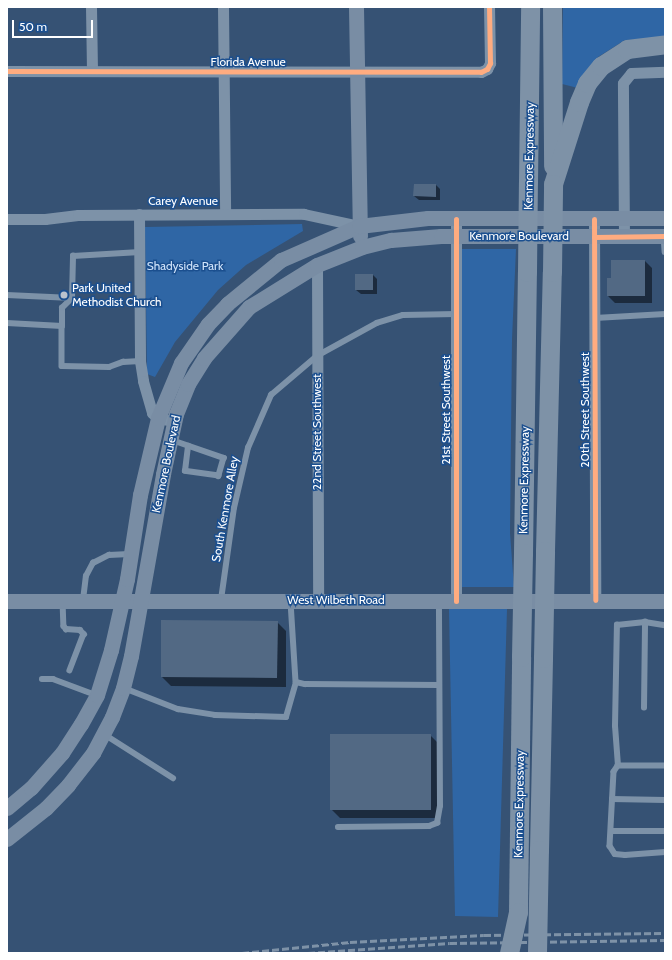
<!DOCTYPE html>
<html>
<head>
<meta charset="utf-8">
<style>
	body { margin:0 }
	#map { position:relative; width:672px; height:960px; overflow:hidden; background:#365274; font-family:Cabin,sans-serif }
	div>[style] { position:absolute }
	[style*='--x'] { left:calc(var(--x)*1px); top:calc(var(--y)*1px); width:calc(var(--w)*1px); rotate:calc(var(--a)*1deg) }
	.green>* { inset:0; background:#2f66a5 }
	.shadow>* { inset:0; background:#0007 }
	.building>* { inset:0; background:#526984 }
	.service>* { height:5.5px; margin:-2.75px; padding:0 2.75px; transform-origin:2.75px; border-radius:2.75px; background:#7d92a8 }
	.minor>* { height:11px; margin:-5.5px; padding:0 5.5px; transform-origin:5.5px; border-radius:5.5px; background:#7d92a8 }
	.secondary>* { height:15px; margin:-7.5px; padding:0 7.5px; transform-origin:7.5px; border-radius:7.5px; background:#798da4 }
	.motorway>* { height:19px; margin:-9.5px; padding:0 9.5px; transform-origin:9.5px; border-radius:9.5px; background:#7e92a7 }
	.rail>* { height:3px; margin-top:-1.5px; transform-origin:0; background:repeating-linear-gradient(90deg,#7e92a7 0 7px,transparent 0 10px) }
	.motorway-bridge>* { height:19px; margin:-9.5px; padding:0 9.5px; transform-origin:9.5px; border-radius:9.5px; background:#7e92a7 }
	.cycleway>* { height:5px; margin:-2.5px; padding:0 2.5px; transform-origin:2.5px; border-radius:2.5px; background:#ffac80 }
	.dots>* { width:11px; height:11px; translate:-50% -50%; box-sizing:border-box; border:2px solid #1b4f8f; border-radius:50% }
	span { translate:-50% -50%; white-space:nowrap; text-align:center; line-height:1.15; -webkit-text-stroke:3px #1b4f8f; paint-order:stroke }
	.street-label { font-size:12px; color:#fff }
	.park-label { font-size:12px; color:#cfe3fa }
	.poi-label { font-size:12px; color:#fff }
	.left { translate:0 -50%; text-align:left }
	.frame { position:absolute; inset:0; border:8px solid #fff; pointer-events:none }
	.scale { position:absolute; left:12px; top:20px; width:81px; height:18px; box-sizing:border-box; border:2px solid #fff; border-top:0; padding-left:5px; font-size:12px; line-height:14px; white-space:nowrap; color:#fff; -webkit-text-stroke:3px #1b4f8f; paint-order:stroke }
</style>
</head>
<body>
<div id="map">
	<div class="green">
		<i style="clip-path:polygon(563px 7px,665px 7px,665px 39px,625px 40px,598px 57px,578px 88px,562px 84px)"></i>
		<i style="clip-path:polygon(302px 224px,303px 231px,246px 265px,218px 290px,175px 342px,155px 377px,147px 374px,145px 227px)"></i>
		<i style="clip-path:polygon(461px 249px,516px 249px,512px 339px,510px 533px,514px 587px,461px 587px)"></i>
		<i style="clip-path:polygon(449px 609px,507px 609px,498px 917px,455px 916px)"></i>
	</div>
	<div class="shadow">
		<i style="clip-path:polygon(436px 185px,440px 189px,440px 200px,419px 200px,414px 196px)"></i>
		<i style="clip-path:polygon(612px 261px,645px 261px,652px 268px,652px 303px,615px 303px,608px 296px,612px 279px)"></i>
		<i style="clip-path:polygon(373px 275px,377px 279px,377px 294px,361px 294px,356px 290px)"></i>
		<i style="clip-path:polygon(162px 621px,277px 622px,286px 631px,286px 687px,171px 686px,162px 677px)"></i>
		<i style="clip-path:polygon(430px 735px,439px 744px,439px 818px,340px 818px,331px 809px)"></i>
	</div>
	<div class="building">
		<i style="clip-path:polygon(414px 184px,436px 184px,436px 197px,413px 196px)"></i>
		<i style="clip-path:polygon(611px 260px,645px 260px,645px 296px,607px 296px,607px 278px,611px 278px)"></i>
		<i style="clip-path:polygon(355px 274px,373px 274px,373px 290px,355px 290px)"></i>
		<i style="clip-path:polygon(161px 620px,278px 621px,277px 678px,161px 677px)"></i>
		<i style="clip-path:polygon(330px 734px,431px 734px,431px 810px,330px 810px)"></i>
	</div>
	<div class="service">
		<i style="--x:664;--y:236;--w:16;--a:86"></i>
		<i style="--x:7;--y:295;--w:65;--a:2.6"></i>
		<i style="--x:72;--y:298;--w:42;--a:-88.6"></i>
		<i style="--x:73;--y:256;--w:67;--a:-3.4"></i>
		<i style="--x:595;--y:318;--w:70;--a:-3.3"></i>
		<i style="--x:7;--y:323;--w:55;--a:3.1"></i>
		<i style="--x:62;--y:326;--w:40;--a:90"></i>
		<i style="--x:62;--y:366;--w:47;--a:1.2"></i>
		<i style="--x:109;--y:367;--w:15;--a:-20"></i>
		<i style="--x:123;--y:362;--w:17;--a:-3"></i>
		<i style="--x:62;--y:326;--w:18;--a:-90"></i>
		<i style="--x:62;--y:308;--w:14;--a:-45"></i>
		<i style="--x:172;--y:440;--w:55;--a:19.1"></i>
		<i style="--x:224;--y:458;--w:19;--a:106"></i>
		<i style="--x:219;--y:476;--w:34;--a:-172"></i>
		<i style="--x:185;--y:471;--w:25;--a:-83"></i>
		<i style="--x:83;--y:600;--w:24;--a:-83"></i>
		<i style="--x:86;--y:576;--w:15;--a:-62"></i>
		<i style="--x:93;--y:563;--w:18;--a:-27"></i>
		<i style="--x:109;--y:555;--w:20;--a:-3"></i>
		<i style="--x:221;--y:600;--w:93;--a:-82"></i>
		<i style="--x:234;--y:508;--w:62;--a:-76.9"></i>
		<i style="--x:248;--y:448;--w:58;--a:-66.5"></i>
		<i style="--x:271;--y:395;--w:60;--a:-40.3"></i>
		<i style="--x:317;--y:356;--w:68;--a:-28.8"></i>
		<i style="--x:377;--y:323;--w:27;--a:-17"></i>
		<i style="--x:403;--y:315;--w:53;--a:-1.1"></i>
		<i style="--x:63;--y:601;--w:25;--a:88"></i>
		<i style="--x:64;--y:626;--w:4;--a:56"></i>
		<i style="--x:66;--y:629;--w:14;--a:4"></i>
		<i style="--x:80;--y:630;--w:6;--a:45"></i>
		<i style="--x:84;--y:634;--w:39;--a:111"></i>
		<i style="--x:291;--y:602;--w:80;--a:86.4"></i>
		<i style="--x:296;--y:682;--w:9;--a:13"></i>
		<i style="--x:305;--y:684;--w:134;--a:0.4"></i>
		<i style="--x:42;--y:679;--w:11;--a:0"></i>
		<i style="--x:53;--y:679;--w:46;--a:20.4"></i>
		<i style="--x:124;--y:688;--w:58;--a:21.3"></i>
		<i style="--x:178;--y:709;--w:37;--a:9"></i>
		<i style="--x:215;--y:715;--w:71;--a:1.6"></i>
		<i style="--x:286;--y:717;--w:36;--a:-74"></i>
		<i style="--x:644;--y:708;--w:86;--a:-89.3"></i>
		<i style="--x:104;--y:734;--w:82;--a:32.5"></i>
		<i style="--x:618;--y:766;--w:40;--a:-94.3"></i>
		<i style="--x:615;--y:726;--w:101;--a:-88.9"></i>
		<i style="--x:617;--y:625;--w:28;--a:-6"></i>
		<i style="--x:645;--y:622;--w:20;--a:9"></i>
		<i style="--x:665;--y:766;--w:47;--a:180"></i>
		<i style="--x:618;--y:766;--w:7;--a:124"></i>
		<i style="--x:614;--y:772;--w:74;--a:93.1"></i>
		<i style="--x:610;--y:846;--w:9;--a:58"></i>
		<i style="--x:615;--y:854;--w:10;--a:6"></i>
		<i style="--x:625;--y:855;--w:40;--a:-4.3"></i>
		<i style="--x:612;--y:799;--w:53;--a:1.1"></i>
		<i style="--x:338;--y:827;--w:91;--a:-0.6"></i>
		<i style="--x:429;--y:826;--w:9;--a:-21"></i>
		<i style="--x:437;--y:823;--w:17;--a:-80"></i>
		<i style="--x:440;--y:806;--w:205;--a:-90.3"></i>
		<i style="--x:611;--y:831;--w:54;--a:0"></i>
	</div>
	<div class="minor">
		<i style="--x:91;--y:7;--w:64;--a:89.1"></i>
		<i style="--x:223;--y:7;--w:207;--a:89.4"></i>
		<i style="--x:7;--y:71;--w:474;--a:0.1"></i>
		<i style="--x:481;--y:72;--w:7;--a:-27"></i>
		<i style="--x:487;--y:69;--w:7;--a:-63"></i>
		<i style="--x:490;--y:63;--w:56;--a:-91"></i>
		<i style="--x:139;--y:214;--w:147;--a:89.6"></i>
		<i style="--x:140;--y:361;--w:20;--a:81"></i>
		<i style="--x:143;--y:381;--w:33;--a:74"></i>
		<i style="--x:152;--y:413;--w:8;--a:40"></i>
		<i style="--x:158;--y:418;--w:16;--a:11"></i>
		<i style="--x:7;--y:219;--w:38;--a:0"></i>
		<i style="--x:45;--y:219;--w:33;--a:-7"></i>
		<i style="--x:78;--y:215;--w:226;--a:-0.3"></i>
		<i style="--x:304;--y:214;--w:56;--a:12.3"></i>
		<i style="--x:594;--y:219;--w:381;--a:89.8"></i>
		<i style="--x:624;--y:238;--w:155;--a:-90.4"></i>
		<i style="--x:623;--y:83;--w:13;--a:-51"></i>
		<i style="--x:631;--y:73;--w:34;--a:-2"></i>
		<i style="--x:317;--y:265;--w:334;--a:89.8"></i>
		<i style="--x:456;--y:601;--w:382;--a:-90"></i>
	</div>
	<div class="secondary">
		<i style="--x:356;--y:7;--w:229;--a:89"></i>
		<i style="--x:7;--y:601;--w:658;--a:0"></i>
		<i style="--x:7;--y:808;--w:31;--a:-40"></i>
		<i style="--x:31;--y:788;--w:47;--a:-48.5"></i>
		<i style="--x:62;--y:753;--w:35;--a:-57"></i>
		<i style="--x:81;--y:724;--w:33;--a:-61"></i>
		<i style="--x:97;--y:695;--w:47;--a:-72.7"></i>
		<i style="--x:111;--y:650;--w:73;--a:-77.3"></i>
		<i style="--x:127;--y:579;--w:85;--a:-81.2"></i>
		<i style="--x:140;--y:495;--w:79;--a:-76.8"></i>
		<i style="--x:158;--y:418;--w:60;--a:-67.3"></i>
		<i style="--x:181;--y:363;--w:47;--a:-55.3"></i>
		<i style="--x:208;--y:324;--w:28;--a:-46"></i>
		<i style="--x:227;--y:304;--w:70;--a:-39.2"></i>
		<i style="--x:281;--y:260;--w:85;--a:-23.6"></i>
		<i style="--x:359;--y:226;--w:69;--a:-6.6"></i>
		<i style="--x:428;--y:218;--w:237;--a:0"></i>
		<i style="--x:7;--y:839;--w:50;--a:-38.5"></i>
		<i style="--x:46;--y:808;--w:32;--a:-46"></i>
		<i style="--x:68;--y:785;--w:41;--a:-52"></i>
		<i style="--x:93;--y:753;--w:41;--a:-62.2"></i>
		<i style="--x:112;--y:717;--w:31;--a:-69"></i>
		<i style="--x:123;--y:688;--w:33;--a:-76"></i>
		<i style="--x:131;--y:656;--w:185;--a:-80"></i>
		<i style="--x:163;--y:474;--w:61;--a:-77.8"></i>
		<i style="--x:176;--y:414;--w:32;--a:-68"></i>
		<i style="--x:188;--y:384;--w:31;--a:-58"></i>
		<i style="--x:204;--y:358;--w:68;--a:-48.6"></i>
		<i style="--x:249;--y:307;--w:80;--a:-31.7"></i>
		<i style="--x:317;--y:265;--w:48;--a:-21.8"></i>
		<i style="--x:362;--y:247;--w:30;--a:-14"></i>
		<i style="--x:391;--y:240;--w:50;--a:-4.6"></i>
		<i style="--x:441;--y:236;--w:224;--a:0"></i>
	</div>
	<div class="motorway">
		<i style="--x:552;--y:7;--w:159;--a:89.6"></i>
		<i style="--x:528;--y:182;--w:175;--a:-89.3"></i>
		<i style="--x:553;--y:184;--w:86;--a:-72.4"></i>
		<i style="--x:579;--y:102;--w:21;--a:-67"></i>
		<i style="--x:587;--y:83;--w:22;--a:-51"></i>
		<i style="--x:601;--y:66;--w:31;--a:-33"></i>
		<i style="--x:627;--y:49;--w:38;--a:-7"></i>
		<i style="--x:545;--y:551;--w:279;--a:-88.6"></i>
		<i style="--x:523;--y:553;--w:281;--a:-89.2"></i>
		<i style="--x:539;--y:850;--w:192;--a:-88.8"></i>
		<i style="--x:518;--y:912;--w:255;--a:-89.3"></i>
	</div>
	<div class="rail">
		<i style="--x:242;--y:953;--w:109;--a:-5.8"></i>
		<i style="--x:350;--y:942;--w:134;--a:-3"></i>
		<i style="--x:484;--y:935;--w:181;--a:-0.6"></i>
		<i style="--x:308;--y:953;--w:142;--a:-4"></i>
		<i style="--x:450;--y:943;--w:215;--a:-0.8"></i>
	</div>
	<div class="motorway-bridge">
		<i style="--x:527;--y:272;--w:90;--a:-89.4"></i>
		<i style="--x:552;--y:272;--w:88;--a:-89.3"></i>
		<i style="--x:521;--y:657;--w:104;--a:-88.9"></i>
		<i style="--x:543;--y:658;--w:107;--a:-88.9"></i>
		<i style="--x:509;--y:953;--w:42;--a:-77.6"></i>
		<i style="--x:537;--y:953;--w:103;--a:-88.9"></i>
	</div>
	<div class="cycleway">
		<i style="--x:7;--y:71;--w:474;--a:0.1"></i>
		<i style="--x:481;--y:72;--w:7;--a:-27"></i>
		<i style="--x:487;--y:69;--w:7;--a:-63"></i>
		<i style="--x:490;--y:63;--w:56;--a:-91"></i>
		<i style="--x:594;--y:219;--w:381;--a:89.8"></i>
		<i style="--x:594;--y:237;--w:71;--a:-0.8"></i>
		<i style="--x:456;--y:601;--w:382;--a:-90"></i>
	</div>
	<div class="dots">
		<i style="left:64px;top:295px;background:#b9c2ce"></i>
	</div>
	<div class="street-label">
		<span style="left:248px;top:62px">Florida Avenue</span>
		<span style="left:529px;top:156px;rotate:-89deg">Kenmore Expressway</span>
		<span style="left:183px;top:201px">Carey Avenue</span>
		<span style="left:519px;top:236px">Kenmore Boulevard</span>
		<span style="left:446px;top:410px;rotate:-90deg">21st Street Southwest</span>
		<span style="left:585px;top:410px;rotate:-90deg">20th Street Southwest</span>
		<span style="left:317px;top:432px;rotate:-90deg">22nd Street Southwest</span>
		<span style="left:166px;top:464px;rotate:-78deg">Kenmore Boulevard</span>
		<span style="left:524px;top:480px;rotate:-89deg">Kenmore Expressway</span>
		<span style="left:225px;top:509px;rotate:-80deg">South Kenmore Alley</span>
		<span style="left:336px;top:600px">West Wilbeth Road</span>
		<span style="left:519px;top:804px;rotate:-89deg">Kenmore Expressway</span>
	</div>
	<div class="park-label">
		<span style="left:185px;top:266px">Shadyside Park</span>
	</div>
	<div class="poi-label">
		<span class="left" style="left:72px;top:295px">Park United<br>Methodist Church</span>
	</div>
	<div class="frame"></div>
	<div class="scale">50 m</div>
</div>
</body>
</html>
